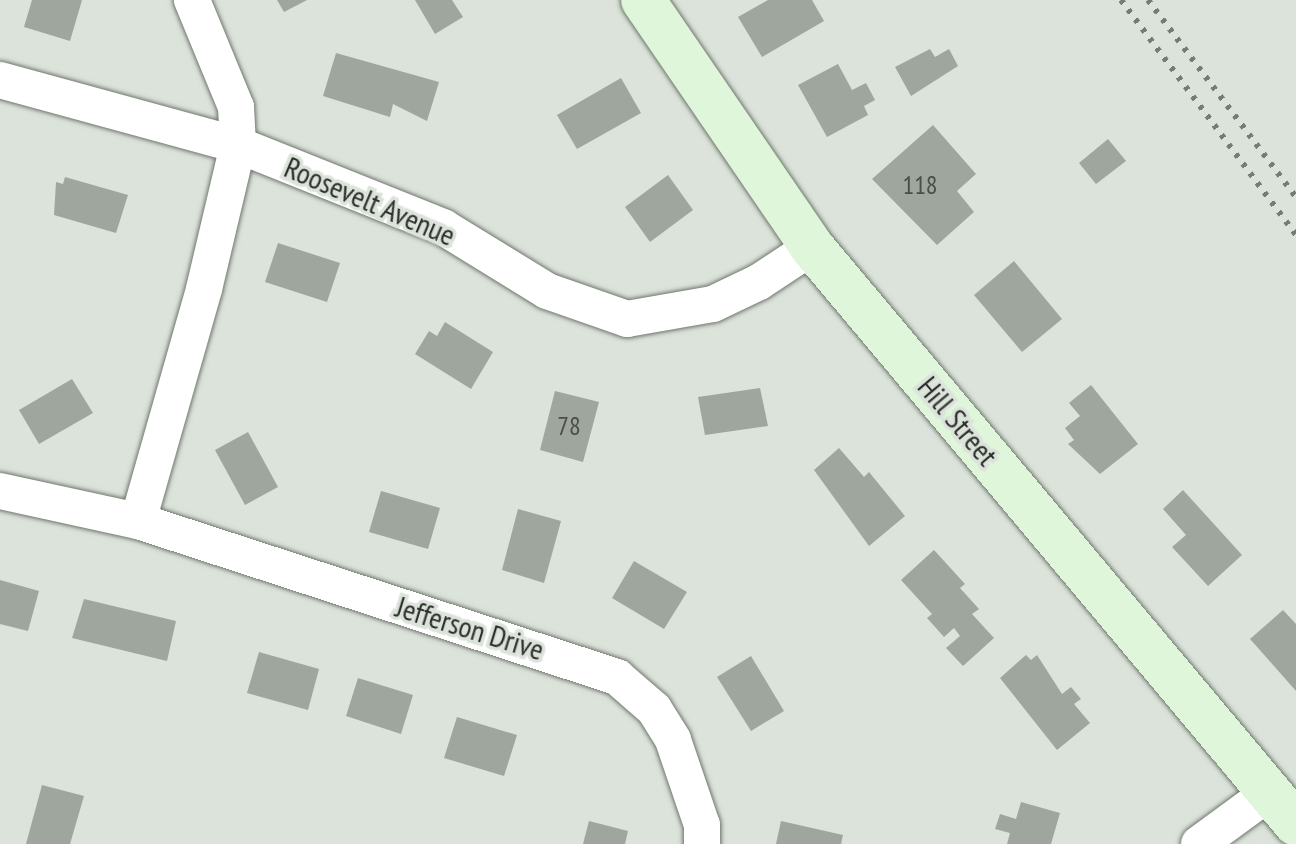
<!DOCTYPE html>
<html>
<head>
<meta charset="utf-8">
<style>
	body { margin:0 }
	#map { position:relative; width:1296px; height:844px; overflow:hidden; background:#dbe3da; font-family:"PT Sans Narrow",sans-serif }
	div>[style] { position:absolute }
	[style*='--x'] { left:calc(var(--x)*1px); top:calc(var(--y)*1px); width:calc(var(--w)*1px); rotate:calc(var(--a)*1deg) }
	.building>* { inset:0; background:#9fa69d }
	.roads { filter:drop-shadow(0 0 2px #70776e) drop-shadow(0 0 2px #70776e) }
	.street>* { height:36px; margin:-18px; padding:0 18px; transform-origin:18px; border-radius:18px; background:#fff }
	.secondary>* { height:44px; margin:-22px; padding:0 22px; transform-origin:22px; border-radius:22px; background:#e0f6db }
	.rail>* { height:6px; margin-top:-3px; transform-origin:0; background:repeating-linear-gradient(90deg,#777b76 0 4px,transparent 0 12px) }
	span { translate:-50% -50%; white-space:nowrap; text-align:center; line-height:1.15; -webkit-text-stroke:7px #dbe3da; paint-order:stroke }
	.number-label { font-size:26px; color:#4a4d48 }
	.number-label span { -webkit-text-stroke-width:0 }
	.street-label { font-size:30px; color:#2d2f2c }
</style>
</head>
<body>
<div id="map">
	<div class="building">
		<i style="clip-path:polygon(32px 0,82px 0,70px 41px,24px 27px)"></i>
		<i style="clip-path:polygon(277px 0,307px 0,284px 12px)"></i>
		<i style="clip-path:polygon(415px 0,452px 0,463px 17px,435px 34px)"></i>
		<i style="clip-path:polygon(768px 0,812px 0,824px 21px,762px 57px,738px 17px)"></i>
		<i style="clip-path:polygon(930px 49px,935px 57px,949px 49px,958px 66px,911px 96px,895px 67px)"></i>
		<i style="clip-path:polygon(336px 53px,439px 82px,427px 121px,393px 104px,390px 117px,323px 96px)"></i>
		<i style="clip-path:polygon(838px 64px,852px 90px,866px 83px,875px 100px,864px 106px,868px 115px,827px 137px,798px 85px)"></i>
		<i style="clip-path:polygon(621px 78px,641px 113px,577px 149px,557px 115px)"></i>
		<i style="clip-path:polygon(933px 125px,976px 174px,957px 191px,974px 212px,937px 245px,872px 179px)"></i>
		<i style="clip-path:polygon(1108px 139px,1126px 161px,1096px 184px,1079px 163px)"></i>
		<i style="clip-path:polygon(668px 175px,693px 210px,650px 242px,625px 207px)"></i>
		<i style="clip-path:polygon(65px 177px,128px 195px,116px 233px,54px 215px,56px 182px,63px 184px)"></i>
		<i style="clip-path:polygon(278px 243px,340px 263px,327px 302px,265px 282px)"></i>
		<i style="clip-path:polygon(1014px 261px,1062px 319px,1022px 352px,974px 295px)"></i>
		<i style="clip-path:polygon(445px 322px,493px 352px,471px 389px,415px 354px,429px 331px,437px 336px)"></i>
		<i style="clip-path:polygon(72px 379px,93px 413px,39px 444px,19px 410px)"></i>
		<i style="clip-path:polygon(1091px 385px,1138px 444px,1100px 474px,1068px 444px,1074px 440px,1065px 428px,1080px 416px,1069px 403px)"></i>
		<i style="clip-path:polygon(760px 388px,768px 426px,705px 435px,698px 397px)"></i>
		<i style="clip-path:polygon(555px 391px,599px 402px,583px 462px,540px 450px)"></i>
		<i style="clip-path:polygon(248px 432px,278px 487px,245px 505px,215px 450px)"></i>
		<i style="clip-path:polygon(839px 448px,864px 477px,869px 472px,905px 516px,869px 546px,814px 470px)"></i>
		<i style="clip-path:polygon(1183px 490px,1242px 555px,1208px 586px,1172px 547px,1186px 535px,1163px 509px)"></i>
		<i style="clip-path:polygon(381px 491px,440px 508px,428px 549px,369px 532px)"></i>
		<i style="clip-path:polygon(518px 509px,561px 521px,544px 583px,502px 570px)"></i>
		<i style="clip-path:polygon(934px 550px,965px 584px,960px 588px,979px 609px,972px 614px,994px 638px,963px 666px,946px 648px,960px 636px,954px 628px,944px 637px,927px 618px,932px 614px,901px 580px)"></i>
		<i style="clip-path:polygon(634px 561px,687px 592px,664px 629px,612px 598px)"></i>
		<i style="clip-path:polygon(0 580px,39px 591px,28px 631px,0 624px)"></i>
		<i style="clip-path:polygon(84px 599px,176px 621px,167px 661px,72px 638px)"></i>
		<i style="clip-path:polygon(1283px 610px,1296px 624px,1296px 691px,1250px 639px)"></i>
		<i style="clip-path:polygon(259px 652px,319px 669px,308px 710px,247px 693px)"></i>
		<i style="clip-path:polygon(1026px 655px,1031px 660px,1037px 655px,1062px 694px,1071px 687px,1081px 699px,1074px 704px,1090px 723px,1057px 750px,1000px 678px)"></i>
		<i style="clip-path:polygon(751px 656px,784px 711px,751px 731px,717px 677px)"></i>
		<i style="clip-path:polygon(358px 678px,413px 695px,401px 734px,346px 716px)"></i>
		<i style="clip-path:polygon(457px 717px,517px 735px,504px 776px,444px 758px)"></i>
		<i style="clip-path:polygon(42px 785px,84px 796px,70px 844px,26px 844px)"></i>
		<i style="clip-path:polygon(1021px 802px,1060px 813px,1051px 844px,1007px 844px,1010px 833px,995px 829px,1000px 814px,1016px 819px)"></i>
		<i style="clip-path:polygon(589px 821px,628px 831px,625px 844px,583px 844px)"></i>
		<i style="clip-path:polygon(781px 821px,843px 835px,841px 844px,776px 844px)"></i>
	</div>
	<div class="roads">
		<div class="street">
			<i style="--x:0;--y:80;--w:247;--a:15.3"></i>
			<i style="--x:238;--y:145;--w:221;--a:21.8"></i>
			<i style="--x:443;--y:227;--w:122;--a:31.6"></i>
			<i style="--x:547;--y:291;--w:85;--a:19.3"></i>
			<i style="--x:627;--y:319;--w:87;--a:-9.9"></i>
			<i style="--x:713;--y:304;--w:51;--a:-25.6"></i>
			<i style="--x:759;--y:282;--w:64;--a:-33.4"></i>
			<i style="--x:0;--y:491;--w:141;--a:12.3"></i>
			<i style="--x:138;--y:521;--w:504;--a:18.04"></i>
			<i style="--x:617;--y:677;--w:49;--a:40.9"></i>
			<i style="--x:654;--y:709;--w:36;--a:58"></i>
			<i style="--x:673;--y:740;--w:90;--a:71.2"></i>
			<i style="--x:702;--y:825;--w:19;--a:90"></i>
			<i style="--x:138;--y:521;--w:241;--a:-74.1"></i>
			<i style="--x:204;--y:289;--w:148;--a:-76.7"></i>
			<i style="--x:238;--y:145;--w:38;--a:-93"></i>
			<i style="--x:236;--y:107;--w:116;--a:-112.4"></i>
			<i style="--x:1199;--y:844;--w:88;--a:-36.2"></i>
		</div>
		<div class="secondary">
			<i style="--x:643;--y:0;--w:299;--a:55.6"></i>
			<i style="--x:812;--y:247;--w:753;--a:50.01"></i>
		</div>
	</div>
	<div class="rail">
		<i style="--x:1121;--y:0;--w:293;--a:53.3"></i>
		<i style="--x:1148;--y:0;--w:246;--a:53.1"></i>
	</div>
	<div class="number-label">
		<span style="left:920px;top:185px">118</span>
		<span style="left:569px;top:426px">78</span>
	</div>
	<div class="street-label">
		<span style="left:370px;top:201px;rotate:23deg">Roosevelt Avenue</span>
		<span style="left:958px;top:421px;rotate:50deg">Hill Street</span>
		<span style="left:470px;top:628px;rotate:17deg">Jefferson Drive</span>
	</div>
</div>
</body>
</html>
